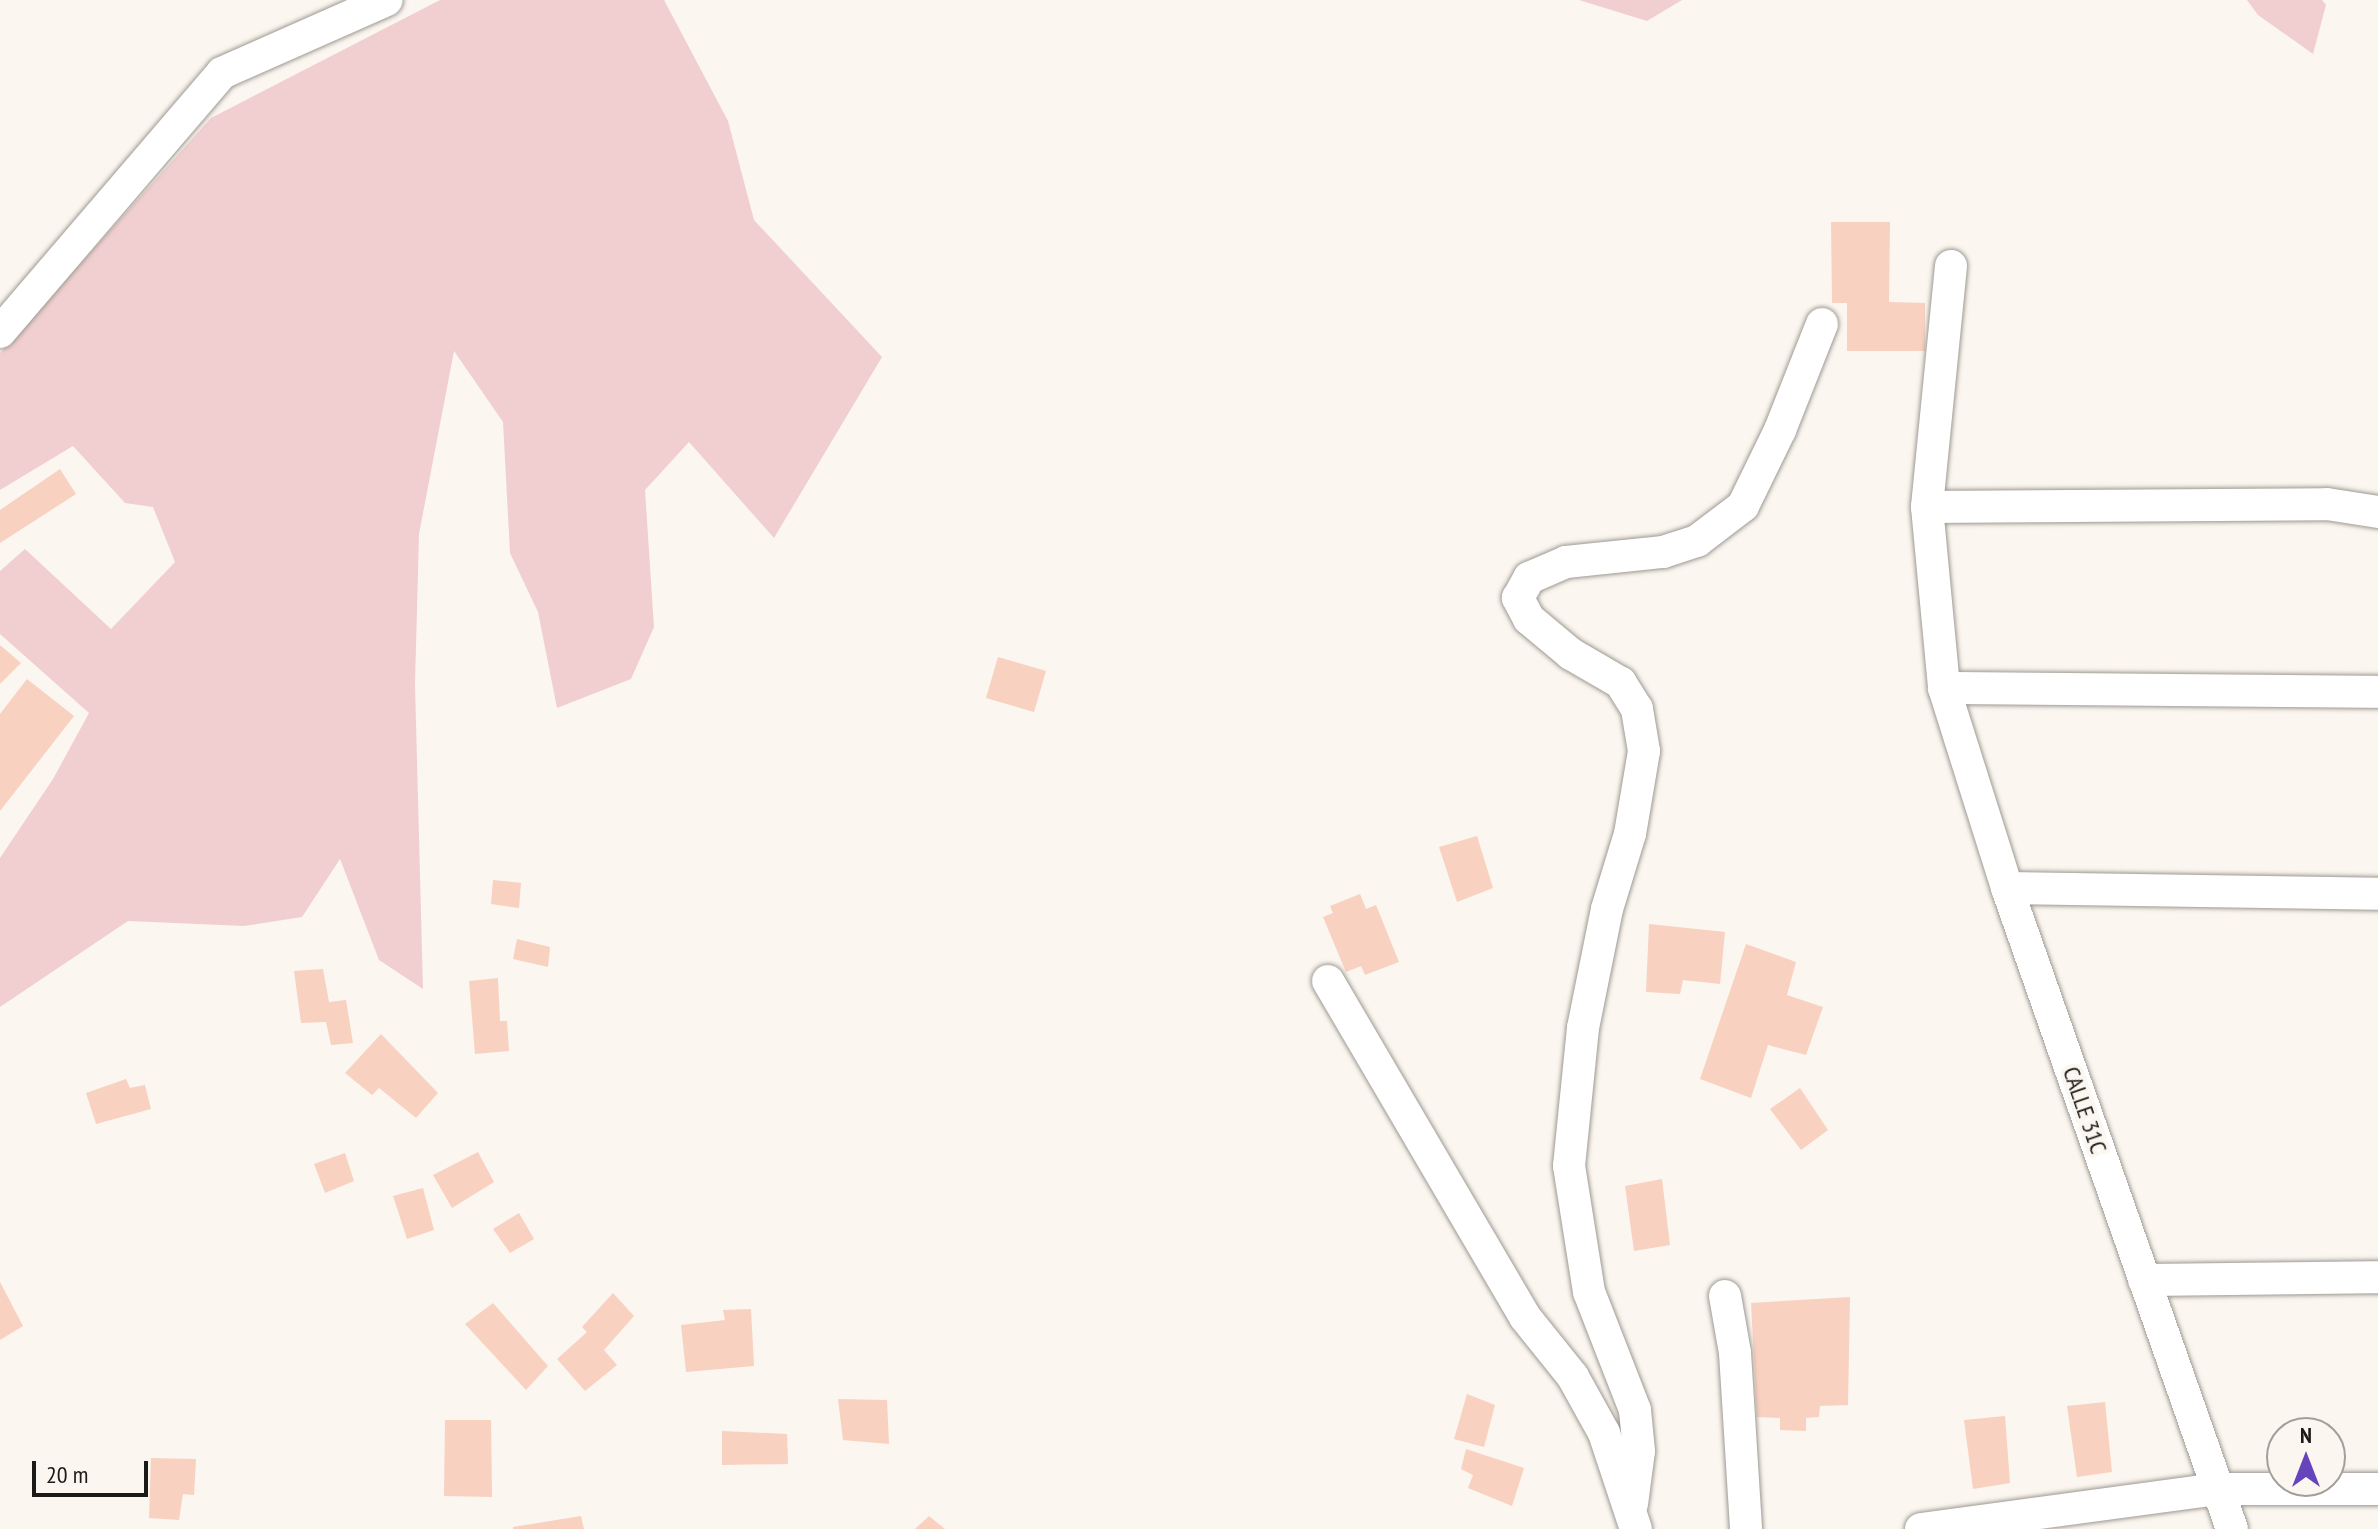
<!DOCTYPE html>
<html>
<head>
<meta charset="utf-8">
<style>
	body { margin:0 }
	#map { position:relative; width:2378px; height:1529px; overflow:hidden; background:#fbf6ef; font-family:"PT Sans Narrow",sans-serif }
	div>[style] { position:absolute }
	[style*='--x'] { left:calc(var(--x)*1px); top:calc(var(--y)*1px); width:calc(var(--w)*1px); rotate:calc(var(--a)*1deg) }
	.green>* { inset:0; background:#f1cfd0 }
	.building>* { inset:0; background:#f9d1c0 }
	.roads { filter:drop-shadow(0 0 2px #9e9993) drop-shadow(0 0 2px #9e9993) }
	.minor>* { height:32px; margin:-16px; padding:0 16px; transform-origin:16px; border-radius:16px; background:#fff }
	span { translate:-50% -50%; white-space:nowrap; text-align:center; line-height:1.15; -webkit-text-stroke:8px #fbf6ef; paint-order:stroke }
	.street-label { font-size:24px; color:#1c1a17 }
	.north { position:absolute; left:2266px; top:1417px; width:80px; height:80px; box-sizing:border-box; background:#fbf6ef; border:2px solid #a29e99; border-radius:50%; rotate:0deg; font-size:22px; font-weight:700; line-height:32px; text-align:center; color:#1c1a17 }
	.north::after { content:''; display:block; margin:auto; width:28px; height:36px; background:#6544bc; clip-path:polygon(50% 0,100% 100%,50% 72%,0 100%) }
	.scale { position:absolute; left:32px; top:1461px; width:116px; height:36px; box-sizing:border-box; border:4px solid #1c1a17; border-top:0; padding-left:10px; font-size:24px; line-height:28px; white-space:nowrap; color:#1c1a17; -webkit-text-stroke:6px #fbf6ef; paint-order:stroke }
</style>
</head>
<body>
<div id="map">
	<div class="green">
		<i style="clip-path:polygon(440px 0,664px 0,728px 121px,754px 220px,882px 357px,774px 538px,689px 442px,645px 490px,654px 627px,631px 679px,557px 708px,538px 612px,510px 553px,503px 422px,454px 351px,419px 534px,415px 684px,423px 989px,379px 960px,340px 859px,302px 917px,244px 926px,128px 921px,0 1007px,0 858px,53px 779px,89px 713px,0 634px,0 571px,25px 549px,111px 629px,175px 562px,153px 507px,125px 503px,73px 446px,0 490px,0 353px,211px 118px)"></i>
		<i style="clip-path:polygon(1579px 0,1682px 0,1647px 21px)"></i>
		<i style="clip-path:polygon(2247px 0,2322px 0,2326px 5px,2313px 54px,2258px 15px)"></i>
	</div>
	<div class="building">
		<i style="clip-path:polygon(1831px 222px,1890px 222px,1889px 302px,1925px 303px,1925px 351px,1847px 351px,1847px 303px,1832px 303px)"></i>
		<i style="clip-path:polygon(60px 469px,76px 494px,0 543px,0 510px)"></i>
		<i style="clip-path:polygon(0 645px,21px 663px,0 684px)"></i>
		<i style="clip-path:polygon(998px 657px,1046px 671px,1034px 712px,986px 698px)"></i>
		<i style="clip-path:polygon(27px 679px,74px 716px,0 811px,0 714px)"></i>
		<i style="clip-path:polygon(1477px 836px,1493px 888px,1457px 902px,1439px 847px)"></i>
		<i style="clip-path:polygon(493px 880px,521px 883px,519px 908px,491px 904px)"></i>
		<i style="clip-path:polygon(1360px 894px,1366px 909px,1376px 905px,1399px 962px,1365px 975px,1361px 966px,1346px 972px,1323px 917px,1333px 913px,1330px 906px)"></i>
		<i style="clip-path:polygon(1649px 924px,1725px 932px,1720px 984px,1683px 980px,1680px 994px,1646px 992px)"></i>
		<i style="clip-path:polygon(517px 939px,550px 947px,548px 967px,513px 959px)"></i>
		<i style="clip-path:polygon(1746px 944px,1796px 962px,1787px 995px,1823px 1007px,1806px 1055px,1768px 1045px,1751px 1098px,1700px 1079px)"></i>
		<i style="clip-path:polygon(323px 969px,329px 1002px,346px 1000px,353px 1043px,331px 1045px,326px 1022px,301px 1023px,294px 971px)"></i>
		<i style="clip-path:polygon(498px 978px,500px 1021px,507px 1021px,509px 1051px,475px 1054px,469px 981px)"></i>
		<i style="clip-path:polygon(381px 1034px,438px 1093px,416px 1118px,379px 1088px,372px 1095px,345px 1073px)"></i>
		<i style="clip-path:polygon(126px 1079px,130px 1088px,145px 1085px,151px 1109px,96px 1124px,86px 1093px)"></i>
		<i style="clip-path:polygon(1800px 1088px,1828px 1130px,1801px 1150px,1770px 1109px)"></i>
		<i style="clip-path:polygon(478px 1152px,494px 1182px,452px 1208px,433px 1175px)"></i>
		<i style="clip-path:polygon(345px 1153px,354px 1181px,325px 1193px,314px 1164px)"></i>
		<i style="clip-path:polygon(1662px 1179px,1670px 1245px,1634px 1251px,1625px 1186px)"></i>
		<i style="clip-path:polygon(423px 1188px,434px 1230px,407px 1239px,393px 1196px)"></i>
		<i style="clip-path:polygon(519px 1213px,534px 1239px,510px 1253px,493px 1229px)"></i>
		<i style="clip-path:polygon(0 1282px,23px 1326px,0 1340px)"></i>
		<i style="clip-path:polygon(613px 1293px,634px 1316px,604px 1350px,617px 1365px,585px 1391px,557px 1359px,587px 1332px,582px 1327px)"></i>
		<i style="clip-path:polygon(1850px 1297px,1848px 1405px,1820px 1406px,1819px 1417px,1806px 1418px,1806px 1431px,1780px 1430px,1780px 1418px,1757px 1417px,1751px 1303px)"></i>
		<i style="clip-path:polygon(493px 1303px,548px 1366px,526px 1390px,465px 1324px)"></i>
		<i style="clip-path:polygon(751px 1309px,754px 1366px,686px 1372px,681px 1325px,725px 1320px,723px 1310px)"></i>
		<i style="clip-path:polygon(1467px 1394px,1495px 1405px,1484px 1447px,1454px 1439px)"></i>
		<i style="clip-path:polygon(838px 1399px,887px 1400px,889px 1444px,843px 1440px)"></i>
		<i style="clip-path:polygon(2105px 1402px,2112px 1472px,2077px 1477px,2067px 1406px)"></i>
		<i style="clip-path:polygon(2005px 1416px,2010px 1483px,1973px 1489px,1964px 1420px)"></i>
		<i style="clip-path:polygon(445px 1420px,491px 1420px,492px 1497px,444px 1496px)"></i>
		<i style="clip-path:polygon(722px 1431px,787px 1434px,788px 1464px,722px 1465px)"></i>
		<i style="clip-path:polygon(1466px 1449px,1524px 1468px,1512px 1506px,1468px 1488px,1473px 1475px,1461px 1469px)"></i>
		<i style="clip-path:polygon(151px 1458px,196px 1459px,194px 1495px,183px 1494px,179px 1520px,149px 1518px)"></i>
		<i style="clip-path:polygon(581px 1516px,584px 1529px,513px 1529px,513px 1527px)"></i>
		<i style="clip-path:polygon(929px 1516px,945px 1529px,915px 1529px)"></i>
	</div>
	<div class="roads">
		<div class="minor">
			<i style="--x:1951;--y:266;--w:242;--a:95.7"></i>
			<i style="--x:1927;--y:507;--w:182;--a:84.6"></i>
			<i style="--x:1944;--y:688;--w:210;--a:72.5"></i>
			<i style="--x:2007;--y:888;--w:679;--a:70.66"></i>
			<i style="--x:0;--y:332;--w:341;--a:-49.4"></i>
			<i style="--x:222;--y:73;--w:180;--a:-23.9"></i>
			<i style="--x:1927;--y:507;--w:400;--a:-0.4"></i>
			<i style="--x:2327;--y:504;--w:52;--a:8.9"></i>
			<i style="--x:1944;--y:688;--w:434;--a:0.5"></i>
			<i style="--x:2007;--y:888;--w:371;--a:0.9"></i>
			<i style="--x:1328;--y:981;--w:389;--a:59.6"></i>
			<i style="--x:1525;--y:1317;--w:77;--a:51.3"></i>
			<i style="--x:1573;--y:1377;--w:64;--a:61"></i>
			<i style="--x:1604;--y:1433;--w:101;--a:71.6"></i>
			<i style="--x:2144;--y:1280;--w:234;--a:-0.7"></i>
			<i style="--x:1725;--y:1296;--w:58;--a:80"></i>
			<i style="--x:1735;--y:1353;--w:176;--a:86.4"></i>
			<i style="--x:1632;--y:1504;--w:53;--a:-82.5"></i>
			<i style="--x:1639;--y:1451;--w:41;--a:-95.6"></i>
			<i style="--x:1635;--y:1410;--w:127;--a:-111.3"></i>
			<i style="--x:1589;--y:1292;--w:128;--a:-99"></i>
			<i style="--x:1569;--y:1166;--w:139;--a:-84.2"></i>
			<i style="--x:1583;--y:1028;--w:121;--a:-78.6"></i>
			<i style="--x:1607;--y:909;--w:78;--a:-73"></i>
			<i style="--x:1630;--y:834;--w:84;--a:-80.4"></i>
			<i style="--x:1644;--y:751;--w:43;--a:-99.5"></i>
			<i style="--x:1637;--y:709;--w:31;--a:-122"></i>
			<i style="--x:1621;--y:683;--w:58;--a:-149.9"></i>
			<i style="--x:1571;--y:654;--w:55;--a:-140.2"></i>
			<i style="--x:1529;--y:619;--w:24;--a:-118"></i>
			<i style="--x:1518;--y:598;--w:23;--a:-61"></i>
			<i style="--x:1529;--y:578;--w:40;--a:-23.4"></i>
			<i style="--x:1566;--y:562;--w:98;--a:-5.9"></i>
			<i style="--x:1663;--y:552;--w:36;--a:-18"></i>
			<i style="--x:1697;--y:541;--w:58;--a:-37.3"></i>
			<i style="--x:1743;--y:506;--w:85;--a:-64"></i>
			<i style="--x:1780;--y:430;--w:114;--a:-68.4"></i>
			<i style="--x:1921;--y:1529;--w:300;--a:-7.7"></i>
			<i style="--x:2218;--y:1489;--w:160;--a:0"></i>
		</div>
	</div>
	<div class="street-label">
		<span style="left:2085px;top:1110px;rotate:71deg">CALLE 31C</span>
	</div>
	<div class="north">N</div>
	<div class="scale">20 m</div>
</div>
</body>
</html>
